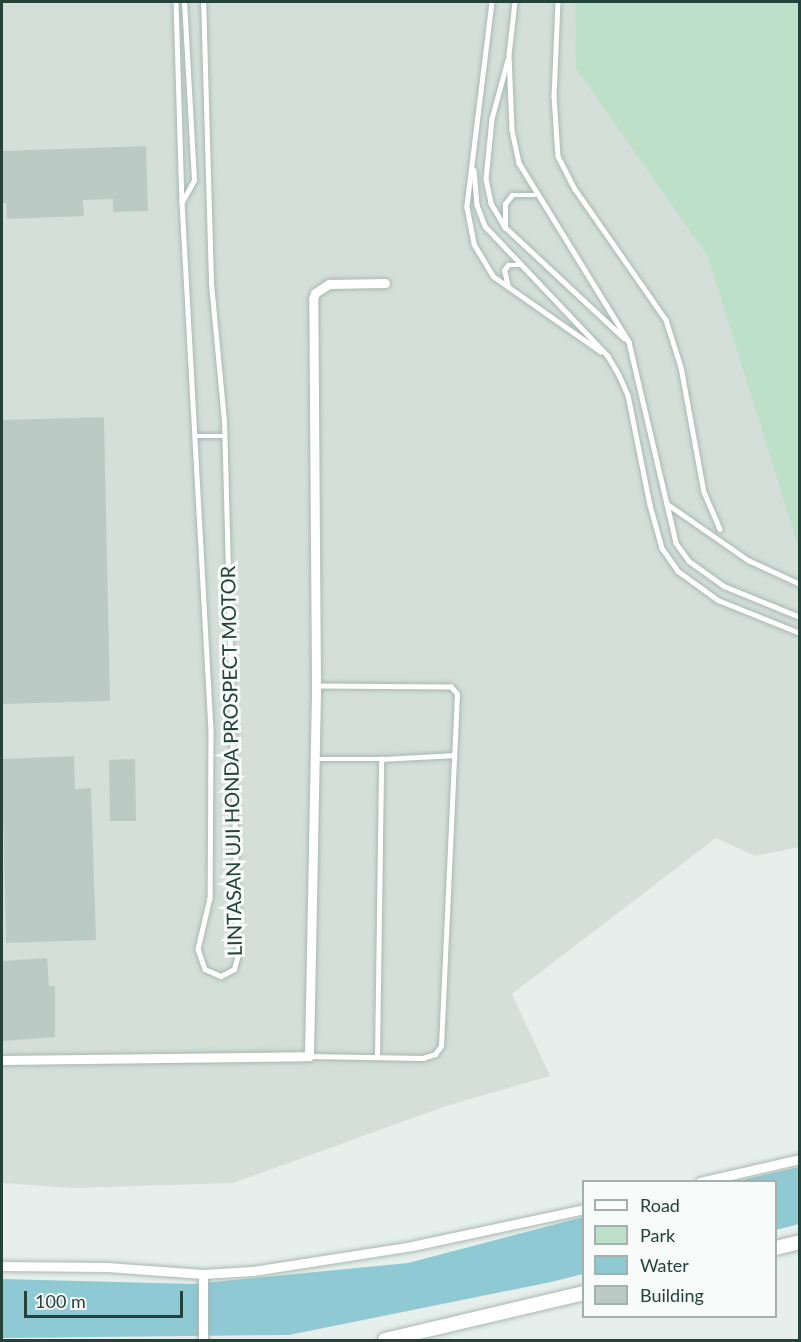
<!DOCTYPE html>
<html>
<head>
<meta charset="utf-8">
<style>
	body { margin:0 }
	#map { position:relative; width:801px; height:1342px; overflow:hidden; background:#e6efeb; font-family:Lato,sans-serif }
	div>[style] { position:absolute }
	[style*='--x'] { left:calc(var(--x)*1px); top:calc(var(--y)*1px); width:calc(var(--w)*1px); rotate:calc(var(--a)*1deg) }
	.built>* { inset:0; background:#d4dfda }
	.green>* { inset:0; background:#bfe0c8 }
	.water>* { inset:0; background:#8ec9d4 }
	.building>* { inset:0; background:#bbcac4 }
	.roads { filter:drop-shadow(0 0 2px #a8b8b2) drop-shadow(0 0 2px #a8b8b2) }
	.lane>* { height:4.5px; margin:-2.25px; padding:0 2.25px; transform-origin:2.25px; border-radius:2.25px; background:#fff }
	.street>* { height:9px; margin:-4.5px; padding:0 4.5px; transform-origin:4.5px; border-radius:4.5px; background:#fff }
	.secondary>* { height:14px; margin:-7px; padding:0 7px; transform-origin:7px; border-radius:7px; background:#fff }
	span { translate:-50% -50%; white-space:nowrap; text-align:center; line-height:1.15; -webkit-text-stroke:6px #f7fbf9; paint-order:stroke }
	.street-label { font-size:20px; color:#24423a }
	.frame { position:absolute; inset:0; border:3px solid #24423a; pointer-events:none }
	.legend { position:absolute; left:582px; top:1180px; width:195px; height:138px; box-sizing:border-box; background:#f7fbf9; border:2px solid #a3b1ad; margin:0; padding:8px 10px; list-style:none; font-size:18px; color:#24423a }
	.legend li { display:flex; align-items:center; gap:12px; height:30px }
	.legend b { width:30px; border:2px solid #a3b1ad }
	.scale { position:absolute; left:24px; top:1291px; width:159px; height:27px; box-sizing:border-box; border:3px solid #24423a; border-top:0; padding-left:8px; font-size:18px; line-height:21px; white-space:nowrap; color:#24423a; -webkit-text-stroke:4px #f7fbf9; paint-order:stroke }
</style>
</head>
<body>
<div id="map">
	<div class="built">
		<i style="clip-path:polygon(2px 2px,799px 2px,799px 847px,755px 856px,716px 838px,512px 994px,550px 1076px,446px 1106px,233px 1183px,71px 1188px,2px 1183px)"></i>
	</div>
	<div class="green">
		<i style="clip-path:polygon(575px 2px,799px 2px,799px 549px,708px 257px,576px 68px)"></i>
	</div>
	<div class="water">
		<i style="clip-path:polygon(799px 1167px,799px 1224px,776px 1230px,776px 1182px,737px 1181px)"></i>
		<i style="clip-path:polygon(583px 1217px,583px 1274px,551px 1282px,289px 1335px,2px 1338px,2px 1279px,193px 1284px,408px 1263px)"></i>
	</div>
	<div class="building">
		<i style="clip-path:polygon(146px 146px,148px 211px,113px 212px,113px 199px,83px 200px,84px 216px,7px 219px,6px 203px,2px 203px,2px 151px)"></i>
		<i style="clip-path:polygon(104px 417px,110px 701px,2px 704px,2px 420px)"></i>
		<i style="clip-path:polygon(74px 756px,75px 789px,91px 788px,96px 940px,6px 943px,2px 759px)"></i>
		<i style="clip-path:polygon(135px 759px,136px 821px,110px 821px,109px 760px)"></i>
		<i style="clip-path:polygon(47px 958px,49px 986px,55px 986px,55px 1037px,2px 1041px,2px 961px)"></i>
	</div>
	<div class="roads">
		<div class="lane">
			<i style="--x:176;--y:2;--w:200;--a:88.3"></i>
			<i style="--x:182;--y:202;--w:530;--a:86.86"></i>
			<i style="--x:211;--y:731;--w:167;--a:90.3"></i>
			<i style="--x:210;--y:898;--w:52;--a:103.2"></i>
			<i style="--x:198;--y:949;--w:21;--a:71"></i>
			<i style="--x:205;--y:969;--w:17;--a:24"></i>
			<i style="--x:221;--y:976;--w:15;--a:-28"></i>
			<i style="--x:234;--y:969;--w:16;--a:-75"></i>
			<i style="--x:238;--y:954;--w:533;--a:-91.5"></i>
			<i style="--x:224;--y:421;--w:139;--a:-95.4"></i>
			<i style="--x:211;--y:283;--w:281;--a:-91.6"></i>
			<i style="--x:492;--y:2;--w:207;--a:97"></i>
			<i style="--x:467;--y:207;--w:38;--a:79"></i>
			<i style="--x:474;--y:244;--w:37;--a:59"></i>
			<i style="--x:493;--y:276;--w:131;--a:35"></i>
			<i style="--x:515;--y:2;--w:53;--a:96.5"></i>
			<i style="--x:509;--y:55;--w:75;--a:87.7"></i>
			<i style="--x:512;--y:130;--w:34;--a:78"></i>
			<i style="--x:519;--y:163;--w:210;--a:58.4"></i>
			<i style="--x:629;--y:342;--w:206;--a:76.8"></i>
			<i style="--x:676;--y:543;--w:22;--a:54"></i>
			<i style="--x:689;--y:561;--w:43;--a:35.5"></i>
			<i style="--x:724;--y:586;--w:82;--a:22.2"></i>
			<i style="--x:558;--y:2;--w:94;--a:92.4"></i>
			<i style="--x:554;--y:96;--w:60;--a:86.2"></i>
			<i style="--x:558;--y:156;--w:37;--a:63"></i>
			<i style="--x:575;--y:189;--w:160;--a:55.2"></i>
			<i style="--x:666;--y:320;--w:49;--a:72.3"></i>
			<i style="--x:681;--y:367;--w:127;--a:79.6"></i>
			<i style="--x:704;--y:492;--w:40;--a:66.6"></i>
			<i style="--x:508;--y:60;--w:61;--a:105.2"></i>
			<i style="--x:492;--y:119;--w:60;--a:95.7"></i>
			<i style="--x:486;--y:179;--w:25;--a:78"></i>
			<i style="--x:491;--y:203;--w:28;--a:60"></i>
			<i style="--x:505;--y:227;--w:163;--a:43"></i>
			<i style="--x:474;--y:170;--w:35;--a:85"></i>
			<i style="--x:477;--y:205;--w:22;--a:69"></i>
			<i style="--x:485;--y:226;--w:179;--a:46.6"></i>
			<i style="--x:608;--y:356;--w:22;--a:60"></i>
			<i style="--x:619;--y:375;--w:22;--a:66"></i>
			<i style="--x:628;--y:395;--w:112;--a:78.7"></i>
			<i style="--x:650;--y:505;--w:45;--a:74.4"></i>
			<i style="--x:662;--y:548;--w:28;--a:55"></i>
			<i style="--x:678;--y:571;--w:49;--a:35.9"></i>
			<i style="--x:718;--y:600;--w:88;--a:21.9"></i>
			<i style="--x:182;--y:202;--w:25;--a:-61"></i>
			<i style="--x:194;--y:180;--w:178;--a:-93.2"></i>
			<i style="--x:505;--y:227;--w:23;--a:-90"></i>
			<i style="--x:505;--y:204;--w:11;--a:-52"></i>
			<i style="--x:512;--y:195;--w:23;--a:0"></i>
			<i style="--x:508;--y:287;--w:17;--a:-103"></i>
			<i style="--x:504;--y:270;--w:6;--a:-51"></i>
			<i style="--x:508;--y:265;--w:12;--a:0"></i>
			<i style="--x:197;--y:436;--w:28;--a:0"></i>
			<i style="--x:666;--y:503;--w:100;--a:34.8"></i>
			<i style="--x:748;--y:560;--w:57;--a:24.8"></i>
			<i style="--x:313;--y:759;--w:68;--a:0"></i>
			<i style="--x:309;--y:1056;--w:114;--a:1"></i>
			<i style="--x:423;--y:1058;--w:13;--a:-18"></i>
			<i style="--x:435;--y:1054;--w:10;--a:-53"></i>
			<i style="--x:441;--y:1046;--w:352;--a:-87.4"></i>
			<i style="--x:457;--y:694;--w:9;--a:-131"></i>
			<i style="--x:451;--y:687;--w:134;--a:-179.6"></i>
			<i style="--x:377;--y:1057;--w:298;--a:-89.2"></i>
			<i style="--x:381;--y:759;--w:73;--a:-3.1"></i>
		</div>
		<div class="street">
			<i style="--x:2;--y:1060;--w:307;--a:-0.7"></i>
			<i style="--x:309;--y:1056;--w:370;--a:-88.9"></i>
			<i style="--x:316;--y:686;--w:387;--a:-90.4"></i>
			<i style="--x:313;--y:299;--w:6;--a:-72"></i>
			<i style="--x:315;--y:293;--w:17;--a:-33"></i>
			<i style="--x:329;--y:284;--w:56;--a:-1"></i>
			<i style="--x:700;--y:1182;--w:103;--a:-13"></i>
			<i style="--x:2;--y:1266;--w:105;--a:0.5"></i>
			<i style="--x:107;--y:1267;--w:96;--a:4.2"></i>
			<i style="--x:203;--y:1274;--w:50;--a:-3.4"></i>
			<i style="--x:253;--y:1271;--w:161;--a:-8.9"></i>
			<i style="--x:412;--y:1246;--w:176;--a:-12.1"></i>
			<i style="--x:203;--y:1340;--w:66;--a:-90"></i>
		</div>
		<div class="secondary">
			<i style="--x:776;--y:1248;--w:25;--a:-14"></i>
			<i style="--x:385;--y:1340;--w:204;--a:-13.3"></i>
		</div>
	</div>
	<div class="street-label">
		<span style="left:231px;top:761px;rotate:-91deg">LINTASAN UJI HONDA PROSPECT MOTOR</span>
	</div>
	<div class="frame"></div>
	<ul class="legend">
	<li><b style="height:8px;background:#fff"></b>Road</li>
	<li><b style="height:16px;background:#bfe0c8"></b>Park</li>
	<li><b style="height:16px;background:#8ec9d4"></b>Water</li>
	<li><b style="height:16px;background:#bbcac4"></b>Building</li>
	</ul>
	<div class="scale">100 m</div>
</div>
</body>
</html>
